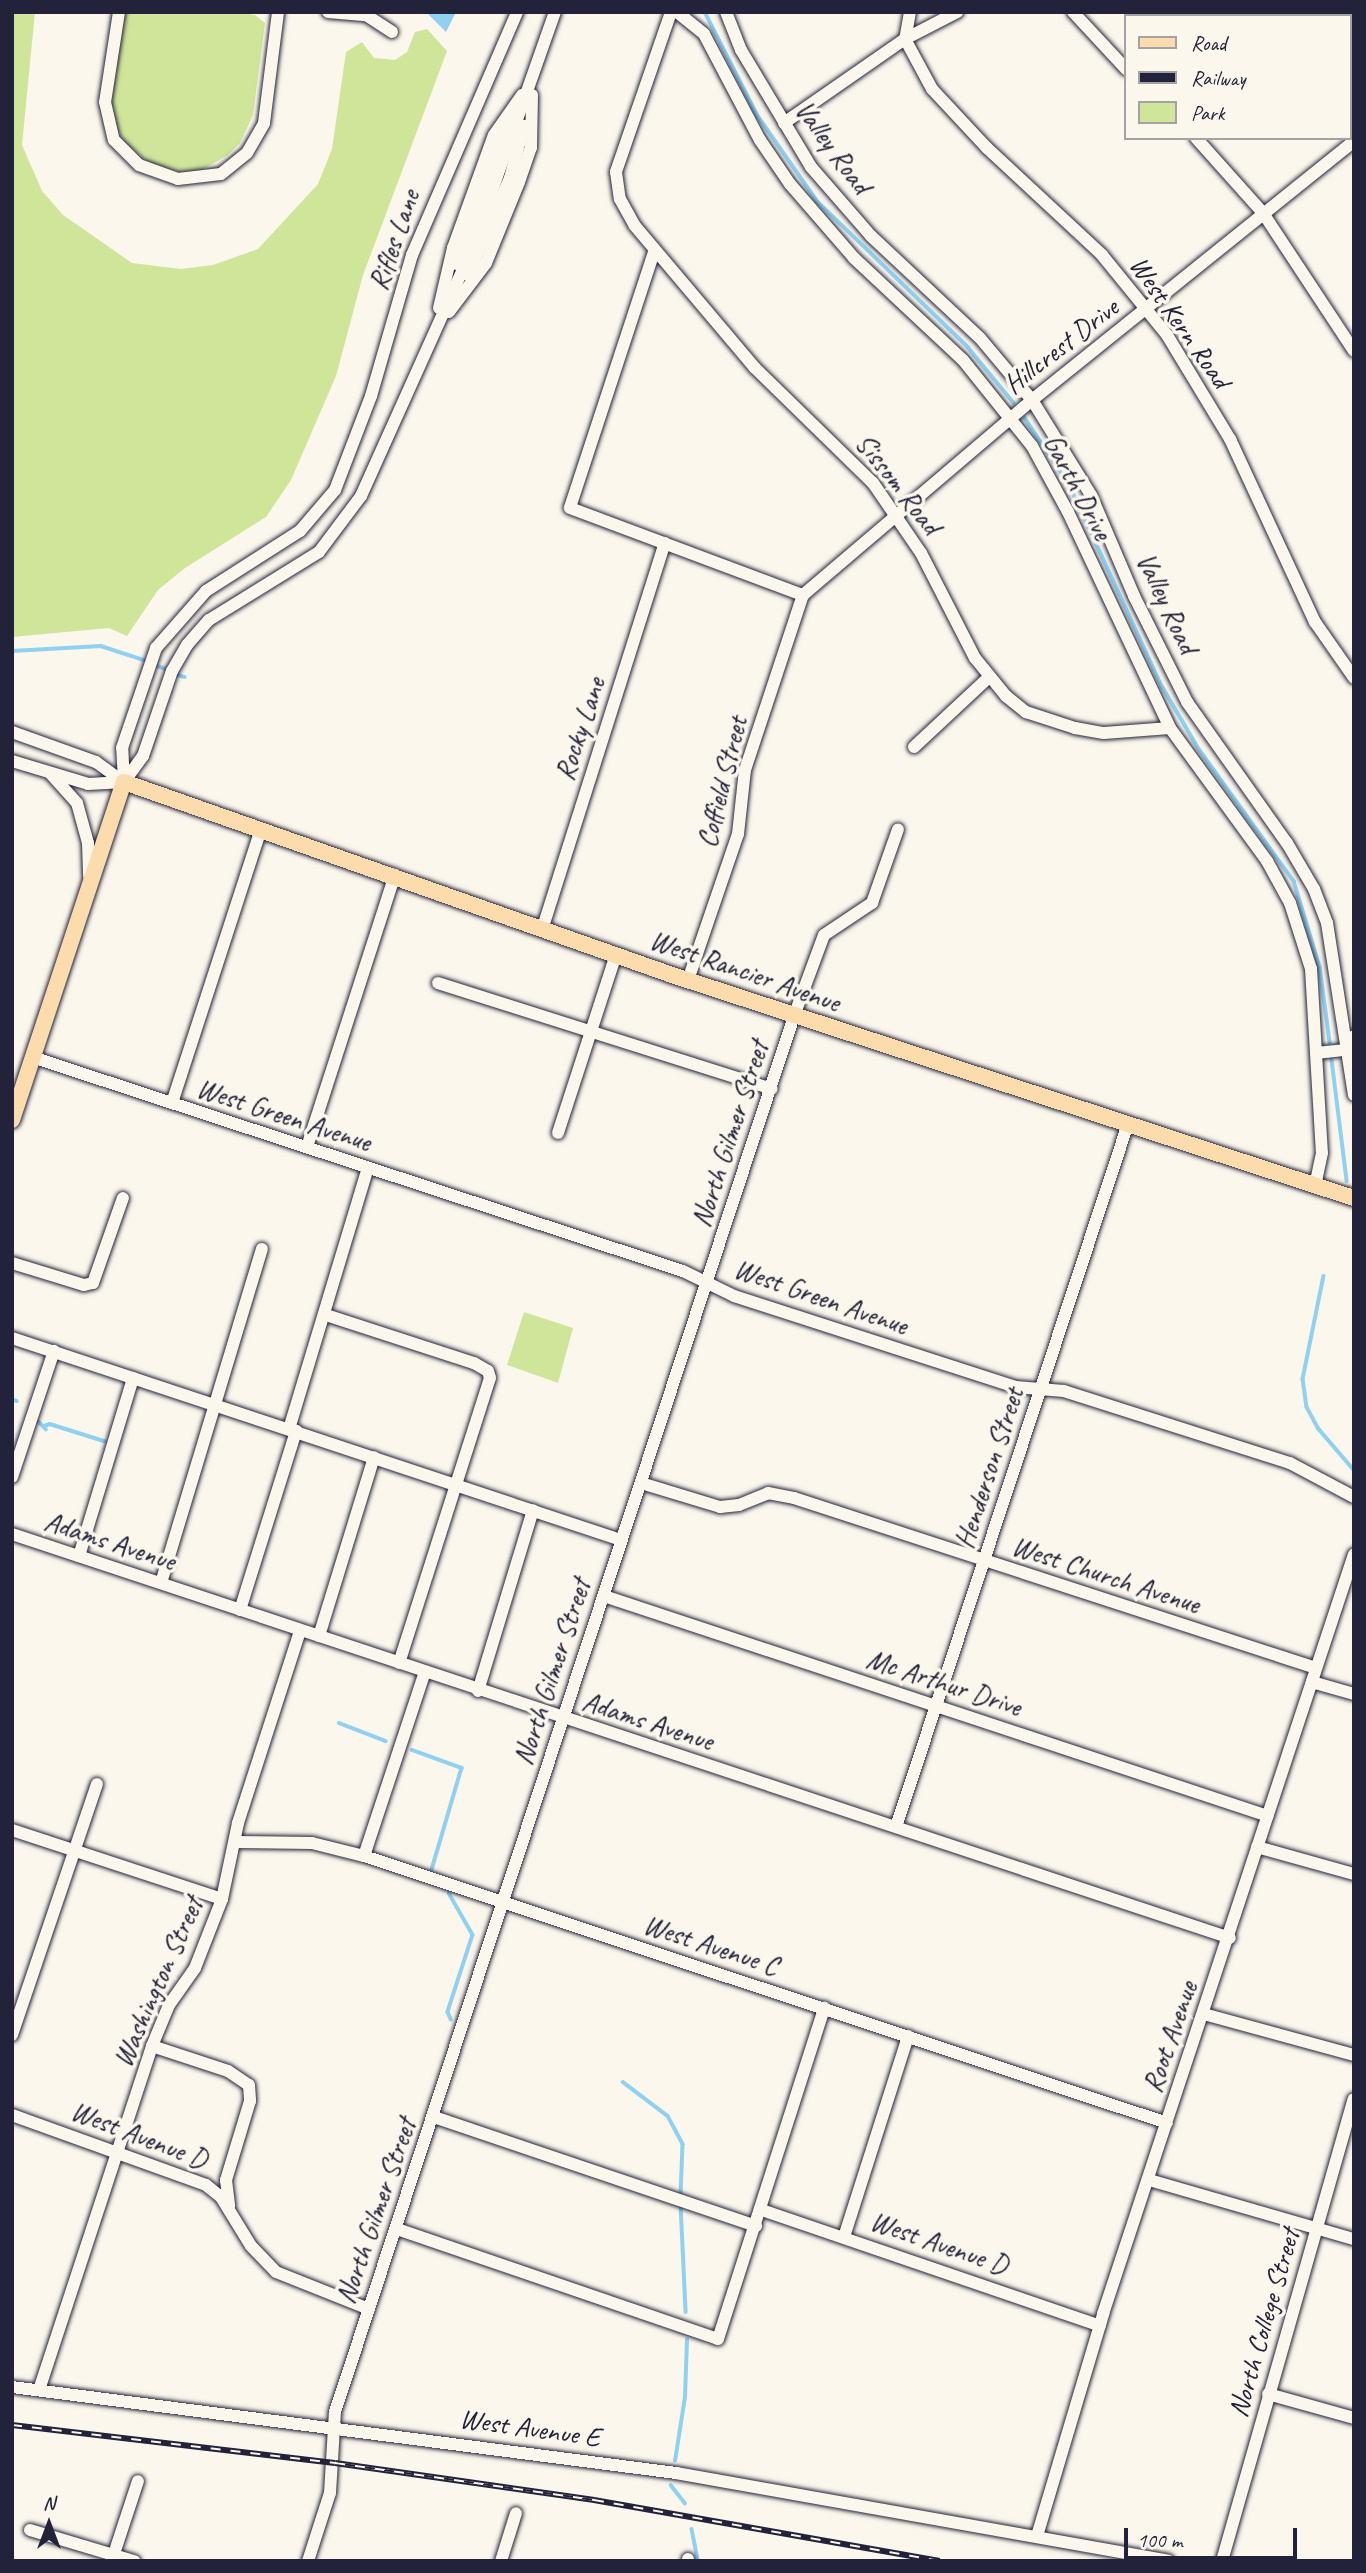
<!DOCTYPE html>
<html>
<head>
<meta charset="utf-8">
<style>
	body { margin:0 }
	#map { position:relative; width:1366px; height:2573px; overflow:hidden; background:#fbf7ec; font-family:Caveat,sans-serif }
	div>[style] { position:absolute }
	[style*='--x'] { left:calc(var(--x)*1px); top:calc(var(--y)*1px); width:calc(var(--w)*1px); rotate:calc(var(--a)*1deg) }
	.green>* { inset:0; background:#cfe59a }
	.water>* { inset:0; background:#90d0f1 }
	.stream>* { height:3.5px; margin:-1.75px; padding:0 1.75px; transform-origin:1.75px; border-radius:1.75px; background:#90d0f1 }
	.roads { filter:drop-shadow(0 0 2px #22223b) drop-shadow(0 0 2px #22223b) }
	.minor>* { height:12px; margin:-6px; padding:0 6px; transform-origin:6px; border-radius:6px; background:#fbf7ec }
	.major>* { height:16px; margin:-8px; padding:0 8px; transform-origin:8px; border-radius:8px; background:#fcdcac }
	.rail>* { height:6px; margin-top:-3px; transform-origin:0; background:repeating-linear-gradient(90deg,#fbf7ec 0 10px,#22223b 0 20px); box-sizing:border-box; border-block:2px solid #22223b }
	span { translate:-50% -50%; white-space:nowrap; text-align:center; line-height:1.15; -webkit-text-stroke:7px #fbf7ec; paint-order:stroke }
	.street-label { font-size:28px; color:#22223b }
	.frame { position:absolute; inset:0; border:14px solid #22223b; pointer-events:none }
	.legend { position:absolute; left:1124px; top:14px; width:228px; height:126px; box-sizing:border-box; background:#fbf7ec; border:2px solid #a4a2a5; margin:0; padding:9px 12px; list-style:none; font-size:21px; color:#22223b }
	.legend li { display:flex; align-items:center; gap:14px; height:35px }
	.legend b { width:35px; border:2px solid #a4a2a5 }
	.north { position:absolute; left:14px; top:2489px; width:70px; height:70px; -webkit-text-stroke:5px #fbf7ec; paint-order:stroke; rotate:0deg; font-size:19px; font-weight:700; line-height:28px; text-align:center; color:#22223b }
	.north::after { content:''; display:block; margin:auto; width:24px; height:32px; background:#22223b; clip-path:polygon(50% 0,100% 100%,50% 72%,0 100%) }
	.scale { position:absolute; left:1124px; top:2528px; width:173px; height:32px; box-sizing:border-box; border:4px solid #22223b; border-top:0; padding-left:9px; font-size:21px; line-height:24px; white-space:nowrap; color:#22223b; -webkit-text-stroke:5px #fbf7ec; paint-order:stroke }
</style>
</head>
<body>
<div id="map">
	<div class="green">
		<i style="clip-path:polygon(12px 12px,35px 12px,22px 145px,42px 191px,63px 215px,132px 263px,181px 269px,213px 265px,258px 249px,318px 184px,332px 149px,346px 52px,362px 42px,374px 58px,395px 60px,407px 52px,415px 32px,427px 29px,447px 51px,363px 275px,336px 376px,291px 480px,266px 517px,185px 568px,158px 590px,127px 636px,109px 628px,12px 637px)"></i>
		<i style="clip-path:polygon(123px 12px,235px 12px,255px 15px,265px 23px,253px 115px,240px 143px,228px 155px,200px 171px,181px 172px,151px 164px,125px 143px,117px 128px,110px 96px)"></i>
		<i style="clip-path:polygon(524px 1312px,573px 1328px,558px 1383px,507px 1365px)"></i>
	</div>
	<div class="water">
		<i style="clip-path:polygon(426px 12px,456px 12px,446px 32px)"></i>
	</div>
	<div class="stream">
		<i style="--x:705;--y:12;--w:117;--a:63"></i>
		<i style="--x:758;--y:116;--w:105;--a:55.1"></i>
		<i style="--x:818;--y:202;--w:209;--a:44"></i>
		<i style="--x:968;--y:347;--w:72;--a:50.6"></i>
		<i style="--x:1025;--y:418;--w:79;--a:56.3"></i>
		<i style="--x:1069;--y:484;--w:222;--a:65.3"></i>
		<i style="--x:1162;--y:686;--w:73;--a:59.6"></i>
		<i style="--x:1199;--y:749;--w:163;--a:54.3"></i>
		<i style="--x:1294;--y:881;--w:90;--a:73.2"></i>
		<i style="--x:1320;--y:967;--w:76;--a:82.4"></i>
		<i style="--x:12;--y:651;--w:89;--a:-3.2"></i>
		<i style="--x:101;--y:646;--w:45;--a:18"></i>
		<i style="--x:157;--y:666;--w:9;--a:18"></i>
		<i style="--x:178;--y:675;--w:7;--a:16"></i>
		<i style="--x:1332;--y:1060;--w:122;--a:82.9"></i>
		<i style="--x:1324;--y:1276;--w:105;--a:101.5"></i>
		<i style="--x:1303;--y:1379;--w:28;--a:82"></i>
		<i style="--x:1307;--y:1407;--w:24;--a:62"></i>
		<i style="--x:1318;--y:1428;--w:55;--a:49.4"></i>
		<i style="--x:12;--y:1399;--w:5;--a:22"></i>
		<i style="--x:39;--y:1422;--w:10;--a:45"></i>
		<i style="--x:44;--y:1426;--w:6;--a:-18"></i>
		<i style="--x:50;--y:1424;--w:57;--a:17.5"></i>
		<i style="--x:339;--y:1723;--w:50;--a:21"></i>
		<i style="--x:412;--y:1750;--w:53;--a:19.8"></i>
		<i style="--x:462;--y:1768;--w:106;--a:106.4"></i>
		<i style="--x:449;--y:1893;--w:48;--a:60.3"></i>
		<i style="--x:473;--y:1935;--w:81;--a:108"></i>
		<i style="--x:448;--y:2012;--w:8;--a:67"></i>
		<i style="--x:623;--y:2082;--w:56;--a:37.1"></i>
		<i style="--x:668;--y:2116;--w:32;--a:62"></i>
		<i style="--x:683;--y:2144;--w:52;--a:92.2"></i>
		<i style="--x:681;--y:2204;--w:108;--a:87.3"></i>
		<i style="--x:675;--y:2461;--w:65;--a:-81.1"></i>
		<i style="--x:685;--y:2397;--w:57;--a:-88"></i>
		<i style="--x:671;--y:2485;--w:23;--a:52"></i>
		<i style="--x:692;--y:2529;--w:33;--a:79"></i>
	</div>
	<div class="roads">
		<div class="minor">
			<i style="--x:119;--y:12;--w:91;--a:98.8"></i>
			<i style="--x:105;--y:102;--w:39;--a:77"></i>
			<i style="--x:114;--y:140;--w:35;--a:45"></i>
			<i style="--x:139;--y:165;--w:41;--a:19.7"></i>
			<i style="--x:178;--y:179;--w:43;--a:-6.6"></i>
			<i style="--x:221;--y:174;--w:33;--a:-39"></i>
			<i style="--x:247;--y:153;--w:34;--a:-60"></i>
			<i style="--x:264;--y:123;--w:112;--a:-82.8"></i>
			<i style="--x:328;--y:12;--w:38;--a:5"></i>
			<i style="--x:366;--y:15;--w:31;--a:33"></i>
			<i style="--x:671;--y:12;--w:169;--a:109"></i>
			<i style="--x:616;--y:172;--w:27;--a:82"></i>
			<i style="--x:620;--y:199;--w:31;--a:61"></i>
			<i style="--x:635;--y:226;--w:185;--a:49.8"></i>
			<i style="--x:754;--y:367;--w:166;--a:44.3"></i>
			<i style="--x:873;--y:483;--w:85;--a:55.6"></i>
			<i style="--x:921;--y:553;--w:118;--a:62.8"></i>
			<i style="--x:975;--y:658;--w:49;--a:50.8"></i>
			<i style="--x:1006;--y:696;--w:26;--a:39"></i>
			<i style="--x:1026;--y:712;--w:52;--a:18.1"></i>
			<i style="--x:1075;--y:728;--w:29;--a:10"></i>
			<i style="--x:1104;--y:733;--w:66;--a:-4.3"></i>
			<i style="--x:677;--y:12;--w:35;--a:39"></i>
			<i style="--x:704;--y:34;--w:120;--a:62.2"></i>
			<i style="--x:760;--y:140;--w:53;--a:55.7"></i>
			<i style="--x:790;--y:184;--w:98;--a:49.1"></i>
			<i style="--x:854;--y:258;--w:149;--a:43.1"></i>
			<i style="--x:963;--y:360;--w:110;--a:51.3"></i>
			<i style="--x:1032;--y:446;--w:75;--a:61.4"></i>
			<i style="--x:1068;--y:512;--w:239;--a:64.7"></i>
			<i style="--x:1170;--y:728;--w:165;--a:53.9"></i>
			<i style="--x:1267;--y:861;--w:48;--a:61.3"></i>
			<i style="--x:1290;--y:903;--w:69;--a:72.3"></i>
			<i style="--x:1311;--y:969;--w:184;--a:86.6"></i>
			<i style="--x:1322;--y:1153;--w:33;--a:102"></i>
			<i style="--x:726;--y:12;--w:41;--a:68.5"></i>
			<i style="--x:741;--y:50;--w:136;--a:59.1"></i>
			<i style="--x:811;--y:167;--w:91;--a:49"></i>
			<i style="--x:871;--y:236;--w:149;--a:43.1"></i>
			<i style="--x:980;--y:338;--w:81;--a:50"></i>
			<i style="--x:1032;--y:400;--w:112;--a:58.2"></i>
			<i style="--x:1091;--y:495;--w:110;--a:66.9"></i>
			<i style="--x:1134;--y:596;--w:119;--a:63.4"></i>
			<i style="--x:1187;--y:702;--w:173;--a:54.7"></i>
			<i style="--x:1287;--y:843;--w:53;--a:59.6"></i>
			<i style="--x:1314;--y:889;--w:36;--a:69"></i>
			<i style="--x:1327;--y:923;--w:174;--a:81.1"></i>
			<i style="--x:910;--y:12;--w:27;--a:100"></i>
			<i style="--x:905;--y:39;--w:57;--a:61.6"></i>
			<i style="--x:932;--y:89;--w:81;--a:47"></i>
			<i style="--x:987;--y:148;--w:157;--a:42.9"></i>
			<i style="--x:1102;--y:255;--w:103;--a:50.9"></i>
			<i style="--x:1167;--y:335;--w:122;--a:58.8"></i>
			<i style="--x:1230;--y:439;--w:202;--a:65.1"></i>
			<i style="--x:1315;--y:622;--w:68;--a:55.1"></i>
			<i style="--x:1073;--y:12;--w:78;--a:47.1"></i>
			<i style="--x:1309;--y:12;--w:5;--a:53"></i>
			<i style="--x:1350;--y:62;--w:6;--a:45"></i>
			<i style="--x:784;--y:123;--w:147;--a:-34.8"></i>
			<i style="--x:905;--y:39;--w:59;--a:-27.4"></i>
			<i style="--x:1196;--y:138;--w:101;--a:48.2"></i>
			<i style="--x:1263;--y:213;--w:165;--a:56.6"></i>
			<i style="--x:654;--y:252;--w:269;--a:108.2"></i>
			<i style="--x:570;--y:508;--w:249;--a:20.5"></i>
			<i style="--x:456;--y:264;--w:149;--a:-68.8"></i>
			<i style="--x:468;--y:275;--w:106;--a:-66.6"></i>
			<i style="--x:510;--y:178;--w:54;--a:-74.9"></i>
			<i style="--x:439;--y:308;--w:62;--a:-76.9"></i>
			<i style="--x:453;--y:248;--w:120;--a:-70.1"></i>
			<i style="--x:494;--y:135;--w:49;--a:-55"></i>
			<i style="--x:449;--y:312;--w:61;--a:-52.9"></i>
			<i style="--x:486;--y:263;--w:87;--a:-67.8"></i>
			<i style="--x:519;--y:182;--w:36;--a:-71"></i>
			<i style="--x:531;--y:148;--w:53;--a:-88.9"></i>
			<i style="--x:803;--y:595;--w:301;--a:-40.4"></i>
			<i style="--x:1032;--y:400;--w:413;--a:-38.8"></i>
			<i style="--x:12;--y:732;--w:89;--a:19.7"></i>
			<i style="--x:96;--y:762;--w:34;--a:36"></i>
			<i style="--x:914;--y:747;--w:101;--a:-43"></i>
			<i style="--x:12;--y:761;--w:79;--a:16.8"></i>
			<i style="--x:88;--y:784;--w:36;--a:-3"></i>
			<i style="--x:50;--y:773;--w:40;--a:48"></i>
			<i style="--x:77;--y:803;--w:41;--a:74.6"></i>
			<i style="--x:88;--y:843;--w:33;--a:88"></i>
			<i style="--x:124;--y:782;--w:32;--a:-54"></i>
			<i style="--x:143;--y:756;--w:90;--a:-71.2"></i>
			<i style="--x:172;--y:671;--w:30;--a:-60"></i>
			<i style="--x:187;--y:645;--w:33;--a:-49"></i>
			<i style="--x:209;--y:620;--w:129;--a:-31.7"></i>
			<i style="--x:319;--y:552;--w:70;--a:-53.1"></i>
			<i style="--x:361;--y:496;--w:263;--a:-65.8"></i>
			<i style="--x:469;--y:256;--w:259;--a:-70.6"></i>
			<i style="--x:124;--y:782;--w:34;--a:-93"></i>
			<i style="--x:122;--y:748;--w:106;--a:-71.2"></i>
			<i style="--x:156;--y:648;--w:76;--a:-48.7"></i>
			<i style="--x:206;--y:591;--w:112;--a:-32.6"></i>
			<i style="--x:300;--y:531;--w:54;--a:-49.5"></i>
			<i style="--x:335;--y:490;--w:101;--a:-69"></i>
			<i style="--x:371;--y:396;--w:147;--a:-73.8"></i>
			<i style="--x:412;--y:255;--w:265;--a:-66.6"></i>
			<i style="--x:542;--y:930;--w:406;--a:-72.4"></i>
			<i style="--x:688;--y:980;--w:154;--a:-71.1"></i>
			<i style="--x:738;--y:834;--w:64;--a:-83.8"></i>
			<i style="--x:745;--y:770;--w:184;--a:-71.7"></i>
			<i style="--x:438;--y:983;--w:350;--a:17.6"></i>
			<i style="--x:1316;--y:1053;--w:30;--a:-6"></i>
			<i style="--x:1346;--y:1050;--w:16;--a:-60"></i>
			<i style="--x:32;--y:1057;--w:685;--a:18.2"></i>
			<i style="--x:683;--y:1271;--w:57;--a:26.1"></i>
			<i style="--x:734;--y:1296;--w:296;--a:17.9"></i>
			<i style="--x:1016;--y:1387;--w:48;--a:4.8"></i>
			<i style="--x:1064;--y:1391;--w:237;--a:17.7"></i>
			<i style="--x:1290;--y:1463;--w:72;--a:28"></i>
			<i style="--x:172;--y:1103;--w:288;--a:-72"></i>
			<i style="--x:558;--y:1133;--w:187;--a:-72"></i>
			<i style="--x:307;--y:1147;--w:286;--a:-72.1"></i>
			<i style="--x:12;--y:1263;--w:75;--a:17"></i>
			<i style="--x:84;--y:1285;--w:9;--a:-13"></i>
			<i style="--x:93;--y:1283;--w:90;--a:-70.6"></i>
			<i style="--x:326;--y:1315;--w:156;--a:18"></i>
			<i style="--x:474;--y:1363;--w:16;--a:30"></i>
			<i style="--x:488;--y:1371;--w:7;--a:74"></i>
			<i style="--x:490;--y:1378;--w:299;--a:107.7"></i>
			<i style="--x:12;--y:1338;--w:642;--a:18.35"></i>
			<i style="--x:289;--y:1429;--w:273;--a:-73.2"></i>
			<i style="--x:12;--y:1477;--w:133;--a:-71.6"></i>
			<i style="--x:641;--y:1483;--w:83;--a:16.9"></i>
			<i style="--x:720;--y:1507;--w:19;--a:-6"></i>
			<i style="--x:739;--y:1505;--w:31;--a:-22"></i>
			<i style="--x:768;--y:1493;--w:26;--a:11"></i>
			<i style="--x:794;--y:1498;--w:549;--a:18.04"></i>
			<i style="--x:12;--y:1534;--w:1283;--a:18.35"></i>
			<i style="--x:79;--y:1556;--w:186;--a:-73.1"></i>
			<i style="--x:161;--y:1583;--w:349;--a:-73.2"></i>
			<i style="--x:604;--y:1596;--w:699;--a:18.33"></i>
			<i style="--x:240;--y:1610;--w:188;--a:-72.6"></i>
			<i style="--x:319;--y:1636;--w:187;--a:-72.9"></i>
			<i style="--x:1312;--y:1682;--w:44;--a:15.9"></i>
			<i style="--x:478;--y:1691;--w:189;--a:-73.1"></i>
			<i style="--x:896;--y:1827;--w:740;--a:-71.74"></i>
			<i style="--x:12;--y:1830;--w:221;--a:18.2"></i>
			<i style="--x:235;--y:1842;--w:77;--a:0.7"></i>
			<i style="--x:312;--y:1843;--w:54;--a:14"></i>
			<i style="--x:364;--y:1856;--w:846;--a:18.39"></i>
			<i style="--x:1257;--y:1847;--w:101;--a:15.6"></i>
			<i style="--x:364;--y:1856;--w:194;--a:-71.7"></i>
			<i style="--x:1204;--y:2014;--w:156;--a:15.3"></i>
			<i style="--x:12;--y:2035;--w:265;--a:-71.3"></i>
			<i style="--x:152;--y:2046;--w:80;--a:18.2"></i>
			<i style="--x:228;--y:2071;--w:25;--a:34"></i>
			<i style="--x:249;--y:2085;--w:16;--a:86"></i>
			<i style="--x:250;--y:2101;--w:83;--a:106.9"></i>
			<i style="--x:226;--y:2180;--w:26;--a:83"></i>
			<i style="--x:12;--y:2115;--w:206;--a:19.8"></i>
			<i style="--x:206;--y:2185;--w:19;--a:39"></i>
			<i style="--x:221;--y:2197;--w:57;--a:58.5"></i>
			<i style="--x:251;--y:2246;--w:36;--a:46"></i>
			<i style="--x:276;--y:2272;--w:100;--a:21.7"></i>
			<i style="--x:434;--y:2117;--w:340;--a:18.7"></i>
			<i style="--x:1149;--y:2180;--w:213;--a:16.1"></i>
			<i style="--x:762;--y:2210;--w:357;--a:18.9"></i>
			<i style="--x:397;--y:2229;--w:339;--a:18.9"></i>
			<i style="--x:718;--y:2339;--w:348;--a:-72.2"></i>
			<i style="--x:844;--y:2237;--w:211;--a:-72.3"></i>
			<i style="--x:12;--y:2387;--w:670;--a:7.38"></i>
			<i style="--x:676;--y:2473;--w:500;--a:10.1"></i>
			<i style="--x:39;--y:2390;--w:362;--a:-71.8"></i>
			<i style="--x:152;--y:2046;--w:44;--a:-67.5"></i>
			<i style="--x:169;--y:2005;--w:45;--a:-54.9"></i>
			<i style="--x:195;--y:1968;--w:74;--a:-68.6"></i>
			<i style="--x:222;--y:1899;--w:78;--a:-78.1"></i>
			<i style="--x:238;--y:1823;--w:202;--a:-72.1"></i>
			<i style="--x:1268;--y:2394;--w:89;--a:15.6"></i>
			<i style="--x:30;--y:2530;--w:109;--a:16.6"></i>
			<i style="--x:1037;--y:2536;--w:232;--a:-73.4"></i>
			<i style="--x:1103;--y:2314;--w:800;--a:-71.72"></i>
			<i style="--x:112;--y:2560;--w:83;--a:-71.8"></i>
			<i style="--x:308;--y:2561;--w:71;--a:-72.1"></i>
			<i style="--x:330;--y:2493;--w:81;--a:-86.5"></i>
			<i style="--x:335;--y:2412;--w:1470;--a:-71.8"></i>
			<i style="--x:794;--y:1016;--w:86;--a:-69.7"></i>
			<i style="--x:824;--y:935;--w:58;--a:-33.7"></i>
			<i style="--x:872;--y:903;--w:78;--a:-70.6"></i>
			<i style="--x:501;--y:2561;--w:50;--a:-72.6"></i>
			<i style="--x:688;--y:2561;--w:2;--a:-90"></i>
			<i style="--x:1222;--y:2561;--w:480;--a:-74.1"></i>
		</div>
		<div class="major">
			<i style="--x:12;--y:1120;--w:356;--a:-71.7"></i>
			<i style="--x:124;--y:782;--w:584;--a:19.4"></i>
			<i style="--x:675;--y:976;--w:714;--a:18.11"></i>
		</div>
	</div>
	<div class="rail">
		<i style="--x:12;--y:2425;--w:325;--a:6.7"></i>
		<i style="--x:335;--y:2463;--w:262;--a:8.1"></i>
		<i style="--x:594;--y:2500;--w:351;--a:10"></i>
	</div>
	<div class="street-label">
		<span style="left:833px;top:147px;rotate:54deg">Valley Road</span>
		<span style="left:394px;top:240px;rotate:-71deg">Rifles Lane</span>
		<span style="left:1180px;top:322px;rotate:55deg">West Kern Road</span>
		<span style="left:1061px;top:346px;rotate:-38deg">Hillcrest Drive</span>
		<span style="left:898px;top:484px;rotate:52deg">Sissom Road</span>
		<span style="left:1078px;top:487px;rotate:62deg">Garth Drive</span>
		<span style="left:1167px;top:603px;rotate:65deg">Valley Road</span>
		<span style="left:580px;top:729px;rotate:-72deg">Rocky Lane</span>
		<span style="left:722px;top:782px;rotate:-76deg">Coffield Street</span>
		<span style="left:745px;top:971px;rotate:19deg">West Rancier Avenue</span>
		<span style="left:284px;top:1115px;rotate:18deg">West Green Avenue</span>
		<span style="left:730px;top:1134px;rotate:-72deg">North Gilmer Street</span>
		<span style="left:821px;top:1297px;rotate:19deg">West Green Avenue</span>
		<span style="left:989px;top:1468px;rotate:-72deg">Henderson Street</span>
		<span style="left:110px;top:1541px;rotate:18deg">Adams Avenue</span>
		<span style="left:1106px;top:1575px;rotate:18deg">West Church Avenue</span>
		<span style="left:552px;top:1672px;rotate:-72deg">North Gilmer Street</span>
		<span style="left:944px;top:1683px;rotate:18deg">Mc Arthur Drive</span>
		<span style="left:648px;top:1721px;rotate:18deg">Adams Avenue</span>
		<span style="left:711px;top:1945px;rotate:18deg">West Avenue C</span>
		<span style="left:158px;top:1982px;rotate:-66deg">Washington Street</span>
		<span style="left:1170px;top:2037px;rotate:-71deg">Root Avenue</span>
		<span style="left:139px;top:2135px;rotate:21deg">West Avenue D</span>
		<span style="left:376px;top:2211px;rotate:-71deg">North Gilmer Street</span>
		<span style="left:939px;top:2243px;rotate:19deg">West Avenue D</span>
		<span style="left:1264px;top:2323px;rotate:-74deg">North College Street</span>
		<span style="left:530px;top:2428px;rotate:8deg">West Avenue E</span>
	</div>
	<div class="frame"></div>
	<ul class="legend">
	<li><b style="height:9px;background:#fcdcac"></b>Road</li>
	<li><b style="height:9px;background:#22223b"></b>Railway</li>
	<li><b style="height:19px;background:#cfe59a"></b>Park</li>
	</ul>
	<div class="north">N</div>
	<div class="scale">100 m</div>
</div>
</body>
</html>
